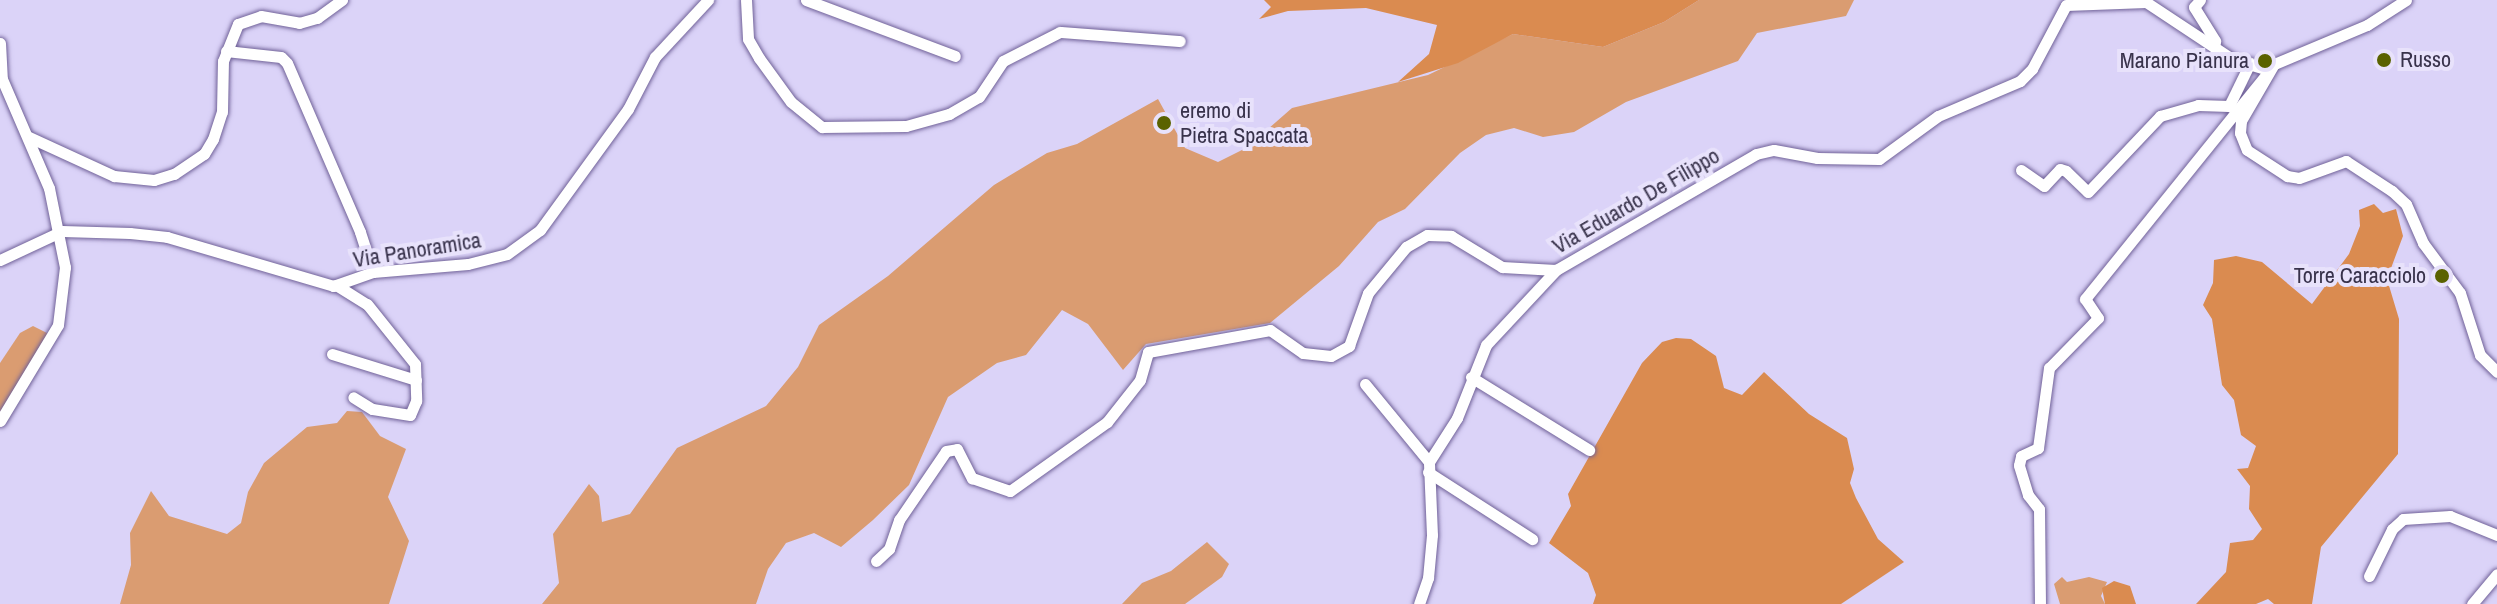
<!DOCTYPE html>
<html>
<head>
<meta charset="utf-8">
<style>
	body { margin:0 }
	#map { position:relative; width:2497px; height:604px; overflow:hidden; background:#dbd3f8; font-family:"Archivo Narrow",sans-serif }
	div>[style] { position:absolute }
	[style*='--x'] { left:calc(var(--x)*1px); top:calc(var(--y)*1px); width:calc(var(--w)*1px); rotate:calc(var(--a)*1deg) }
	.green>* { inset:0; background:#da9c71 }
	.forest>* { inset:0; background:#da8b50 }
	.roads { filter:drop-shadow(0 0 2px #706198) drop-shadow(0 0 2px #706198) }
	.minor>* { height:11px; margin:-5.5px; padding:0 5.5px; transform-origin:5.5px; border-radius:5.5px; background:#fff }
	.dots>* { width:22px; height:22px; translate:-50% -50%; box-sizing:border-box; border:4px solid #e8e2fb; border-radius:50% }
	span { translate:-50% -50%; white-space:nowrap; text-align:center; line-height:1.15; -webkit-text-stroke:8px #e8e2fb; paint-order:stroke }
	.poi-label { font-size:22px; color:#38324b }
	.left { translate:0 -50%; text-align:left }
	.right { translate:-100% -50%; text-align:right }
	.street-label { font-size:22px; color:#38324b }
</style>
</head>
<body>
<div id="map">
	<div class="green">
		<i style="clip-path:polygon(1699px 0,1854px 0,1846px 16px,1757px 33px,1738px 61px,1626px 102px,1574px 132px,1543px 137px,1514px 128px,1486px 135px,1460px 153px,1405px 209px,1378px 222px,1339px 266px,1270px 323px,1146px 344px,1123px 370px,1088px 324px,1062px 310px,1026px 355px,997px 363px,948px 397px,909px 485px,873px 520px,841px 547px,814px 533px,786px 543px,768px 569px,756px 604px,542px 604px,559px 583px,553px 534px,589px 484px,599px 496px,602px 522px,630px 514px,677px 448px,766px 406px,798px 367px,819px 325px,888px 276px,994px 185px,1047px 153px,1077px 144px,1158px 99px,1185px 148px,1218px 162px,1246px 148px,1292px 108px,1428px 75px,1513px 34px,1603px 47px,1664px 22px)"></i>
		<i style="clip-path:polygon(33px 326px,49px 334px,0 416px,0 363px,20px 333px)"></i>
		<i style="clip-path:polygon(347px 411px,362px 412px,380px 436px,406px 449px,388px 497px,409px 541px,389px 604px,120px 604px,131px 565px,130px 533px,151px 491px,169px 516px,227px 534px,241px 523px,248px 492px,264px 463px,307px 427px,337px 423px)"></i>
		<i style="clip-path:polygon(1207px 542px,1229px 564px,1222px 577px,1185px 604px,1122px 604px,1142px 583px,1171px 571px)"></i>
		<i style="clip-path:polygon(2062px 577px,2067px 582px,2089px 577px,2107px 582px,2101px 596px,2105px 604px,2060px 604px,2054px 584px)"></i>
	</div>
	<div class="forest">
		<i style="clip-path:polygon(1264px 0,1699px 0,1664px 22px,1603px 47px,1513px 34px,1458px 63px,1398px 82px,1429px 54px,1437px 25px,1366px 8px,1288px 11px,1259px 19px,1271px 7px)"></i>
		<i style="clip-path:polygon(2374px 204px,2383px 213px,2396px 209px,2403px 236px,2387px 279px,2399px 319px,2398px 454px,2321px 547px,2312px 604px,2274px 604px,2268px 599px,2256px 604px,2196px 604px,2226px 572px,2230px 543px,2253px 540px,2262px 529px,2249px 509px,2250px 486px,2237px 469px,2248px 468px,2256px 446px,2241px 435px,2234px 400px,2222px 385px,2212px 319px,2203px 305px,2213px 283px,2214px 260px,2236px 256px,2262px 262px,2312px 304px,2349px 254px,2360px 226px,2359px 210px)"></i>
		<i style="clip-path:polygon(1676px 338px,1691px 339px,1716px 356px,1724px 388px,1742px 395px,1764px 372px,1809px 414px,1847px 438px,1854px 469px,1850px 483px,1856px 498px,1878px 539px,1904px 562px,1841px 604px,1593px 604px,1596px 595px,1588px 573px,1549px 543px,1571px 506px,1568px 494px,1642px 363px,1662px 342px)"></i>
		<i style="clip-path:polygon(2114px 581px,2130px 586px,2136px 604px,2105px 604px,2102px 588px)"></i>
	</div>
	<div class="roads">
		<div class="minor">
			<i style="--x:746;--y:0;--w:39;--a:87"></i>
			<i style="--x:748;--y:39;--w:22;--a:60"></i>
			<i style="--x:759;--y:58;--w:54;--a:54"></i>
			<i style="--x:791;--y:102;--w:40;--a:39"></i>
			<i style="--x:822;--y:127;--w:84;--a:-0.7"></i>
			<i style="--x:906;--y:126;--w:45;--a:-15.6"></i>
			<i style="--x:949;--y:114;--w:34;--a:-30"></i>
			<i style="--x:979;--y:97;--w:43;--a:-56.3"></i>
			<i style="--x:1003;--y:61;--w:64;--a:-27"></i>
			<i style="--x:1060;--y:32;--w:120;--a:4.3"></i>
			<i style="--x:806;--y:0;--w:159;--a:20.6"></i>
			<i style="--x:2200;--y:0;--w:9;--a:131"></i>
			<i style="--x:2194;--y:7;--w:40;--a:58"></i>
			<i style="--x:2215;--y:41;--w:6;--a:99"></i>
			<i style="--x:2406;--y:0;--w:46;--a:147.3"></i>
			<i style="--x:2367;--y:25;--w:101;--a:157.2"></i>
			<i style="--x:2274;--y:64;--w:66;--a:120.1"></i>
			<i style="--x:2241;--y:121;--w:12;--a:95"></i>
			<i style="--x:2240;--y:133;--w:18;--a:68"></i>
			<i style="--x:2247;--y:150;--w:48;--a:33"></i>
			<i style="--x:2287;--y:176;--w:12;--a:9"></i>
			<i style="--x:2299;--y:178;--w:50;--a:-19.9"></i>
			<i style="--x:2346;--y:161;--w:55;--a:33.1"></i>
			<i style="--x:2392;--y:191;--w:19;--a:43"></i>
			<i style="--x:2406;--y:204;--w:43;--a:66.4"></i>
			<i style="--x:2423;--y:243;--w:62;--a:53.5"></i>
			<i style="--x:2460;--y:293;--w:65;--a:72.1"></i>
			<i style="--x:2480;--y:355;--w:24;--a:45"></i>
			<i style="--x:0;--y:43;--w:36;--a:87"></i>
			<i style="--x:2;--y:79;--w:119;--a:66.7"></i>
			<i style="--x:49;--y:188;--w:81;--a:78.6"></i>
			<i style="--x:65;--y:267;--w:58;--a:96.9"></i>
			<i style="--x:58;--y:325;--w:112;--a:121.1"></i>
			<i style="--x:226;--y:51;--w:55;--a:6.2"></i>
			<i style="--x:281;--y:57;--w:8;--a:45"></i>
			<i style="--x:287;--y:63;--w:184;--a:66.6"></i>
			<i style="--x:360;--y:232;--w:42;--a:72"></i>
			<i style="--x:29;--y:137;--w:94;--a:24.6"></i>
			<i style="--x:114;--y:176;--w:40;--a:5.7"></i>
			<i style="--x:154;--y:180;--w:21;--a:-17"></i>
			<i style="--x:174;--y:174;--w:36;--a:-34"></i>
			<i style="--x:204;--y:154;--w:17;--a:-59"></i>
			<i style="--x:213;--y:139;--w:28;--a:-72"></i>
			<i style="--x:222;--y:112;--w:51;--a:-88.9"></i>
			<i style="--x:223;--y:61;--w:40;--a:-68"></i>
			<i style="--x:238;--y:24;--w:24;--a:-19"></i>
			<i style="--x:261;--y:16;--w:39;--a:10"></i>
			<i style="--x:299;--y:23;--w:19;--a:-16"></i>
			<i style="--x:317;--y:18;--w:31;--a:-36"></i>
			<i style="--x:2021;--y:170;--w:28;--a:35"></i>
			<i style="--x:2044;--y:186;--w:23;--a:-47"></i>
			<i style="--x:2060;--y:169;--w:6;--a:18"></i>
			<i style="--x:2066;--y:171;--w:30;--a:44"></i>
			<i style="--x:2088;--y:192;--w:105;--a:-46.5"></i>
			<i style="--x:2160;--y:116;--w:40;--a:-16"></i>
			<i style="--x:2198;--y:105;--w:31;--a:2"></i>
			<i style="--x:2229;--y:106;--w:48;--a:-64"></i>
			<i style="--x:0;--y:260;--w:68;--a:-25.1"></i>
			<i style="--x:62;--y:231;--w:68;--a:1.7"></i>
			<i style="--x:130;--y:233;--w:37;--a:6"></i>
			<i style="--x:167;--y:237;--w:173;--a:16.4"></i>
			<i style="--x:333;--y:286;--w:42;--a:-19.3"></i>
			<i style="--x:373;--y:272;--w:95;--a:-4.8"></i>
			<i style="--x:468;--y:264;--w:40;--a:-14.4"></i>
			<i style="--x:507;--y:254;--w:41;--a:-36"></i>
			<i style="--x:540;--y:230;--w:150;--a:-54"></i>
			<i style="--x:628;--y:109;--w:59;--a:-62.6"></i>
			<i style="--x:655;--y:57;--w:78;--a:-47.1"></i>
			<i style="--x:336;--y:285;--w:36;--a:32"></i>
			<i style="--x:367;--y:304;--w:77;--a:51.3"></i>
			<i style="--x:415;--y:364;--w:37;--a:88"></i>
			<i style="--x:416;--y:401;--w:15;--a:113"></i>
			<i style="--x:410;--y:415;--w:38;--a:-171"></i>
			<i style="--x:372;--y:409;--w:22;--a:-148"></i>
			<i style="--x:332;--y:354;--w:88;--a:17.2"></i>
			<i style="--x:1471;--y:377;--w:139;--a:31.7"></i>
			<i style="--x:1365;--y:384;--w:101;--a:50.6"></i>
			<i style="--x:1428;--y:472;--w:124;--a:32.8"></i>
			<i style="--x:876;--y:561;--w:18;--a:-43"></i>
			<i style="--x:889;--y:549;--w:31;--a:-71"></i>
			<i style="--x:899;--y:520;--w:83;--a:-55.7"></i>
			<i style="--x:946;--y:451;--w:11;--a:-10"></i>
			<i style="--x:957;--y:449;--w:33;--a:63"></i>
			<i style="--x:972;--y:478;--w:40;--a:18.9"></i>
			<i style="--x:1010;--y:491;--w:119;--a:-35.4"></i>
			<i style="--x:1107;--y:422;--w:53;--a:-51.8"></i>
			<i style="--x:1140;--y:380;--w:29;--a:-74"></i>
			<i style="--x:1148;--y:352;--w:124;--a:-10.2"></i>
			<i style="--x:1270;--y:330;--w:40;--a:34.9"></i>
			<i style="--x:1303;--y:353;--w:28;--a:6"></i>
			<i style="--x:1331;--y:356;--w:21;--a:-29"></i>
			<i style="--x:1349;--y:346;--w:56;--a:-70.3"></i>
			<i style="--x:1368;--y:293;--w:60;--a:-50.4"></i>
			<i style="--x:1406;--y:247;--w:24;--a:-30"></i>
			<i style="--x:1427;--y:235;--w:24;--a:2"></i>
			<i style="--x:1451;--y:236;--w:60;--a:31.3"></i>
			<i style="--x:1502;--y:267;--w:54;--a:3.2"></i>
			<i style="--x:1556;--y:270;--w:231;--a:-30.1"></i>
			<i style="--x:1756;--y:154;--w:18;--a:-13"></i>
			<i style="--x:1774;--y:150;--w:44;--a:10.5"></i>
			<i style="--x:1817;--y:158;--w:62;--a:0.9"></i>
			<i style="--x:1879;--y:159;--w:73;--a:-36.1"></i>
			<i style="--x:1938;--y:116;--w:89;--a:-23.1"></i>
			<i style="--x:2020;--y:81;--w:17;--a:-45"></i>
			<i style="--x:2032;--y:69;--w:72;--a:-62"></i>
			<i style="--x:2066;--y:5;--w:80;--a:-2.1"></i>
			<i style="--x:2146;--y:2;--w:103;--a:33.5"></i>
			<i style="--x:2232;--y:59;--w:38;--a:17"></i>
			<i style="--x:2369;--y:576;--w:52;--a:-63.9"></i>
			<i style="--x:2392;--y:529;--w:15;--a:-42"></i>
			<i style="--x:2403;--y:519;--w:47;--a:-3.7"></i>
			<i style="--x:2450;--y:516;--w:51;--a:22"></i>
			<i style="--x:1419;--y:604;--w:28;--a:-71"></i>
			<i style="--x:1428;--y:578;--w:43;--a:-84.7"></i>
			<i style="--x:1432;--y:535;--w:73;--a:-92.4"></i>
			<i style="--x:1429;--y:462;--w:52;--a:-57.5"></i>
			<i style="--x:1457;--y:418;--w:79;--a:-68.3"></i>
			<i style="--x:1486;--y:345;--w:103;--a:-47"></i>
			<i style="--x:2040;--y:604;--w:95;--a:-90.6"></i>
			<i style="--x:2039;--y:509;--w:18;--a:-128"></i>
			<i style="--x:2028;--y:495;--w:31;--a:-107"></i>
			<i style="--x:2019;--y:465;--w:9;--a:-77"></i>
			<i style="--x:2021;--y:456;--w:19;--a:-25"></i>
			<i style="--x:2038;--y:448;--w:81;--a:-82.2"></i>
			<i style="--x:2049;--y:368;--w:70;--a:-45.6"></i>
			<i style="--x:2098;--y:318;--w:23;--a:-124"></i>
			<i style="--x:2085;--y:299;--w:287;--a:-51.1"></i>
			<i style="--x:2472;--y:604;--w:39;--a:-50"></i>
		</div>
	</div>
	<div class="dots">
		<i style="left:2384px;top:60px;background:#5a6200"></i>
		<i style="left:2265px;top:61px;background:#5a6200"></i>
		<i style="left:1164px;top:123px;background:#5a6200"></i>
		<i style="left:2442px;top:276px;background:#5a6200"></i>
	</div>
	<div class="poi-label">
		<span class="left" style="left:2400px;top:60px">Russo</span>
		<span class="right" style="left:2249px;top:61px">Marano Pianura</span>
		<span class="left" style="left:1180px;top:123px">eremo di<br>Pietra Spaccata</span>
		<span class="right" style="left:2426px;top:276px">Torre Caracciolo</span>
	</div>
	<div class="street-label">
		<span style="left:1636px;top:201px;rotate:-30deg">Via Eduardo De Filippo</span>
		<span style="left:417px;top:250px;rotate:-9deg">Via Panoramica</span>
	</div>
</div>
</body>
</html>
